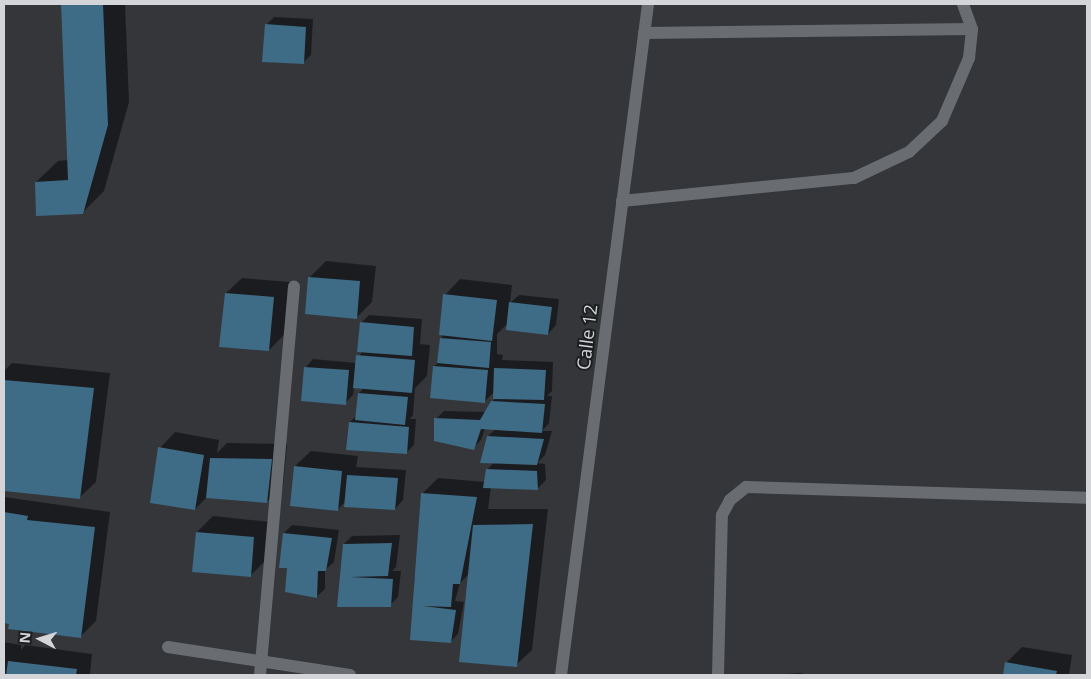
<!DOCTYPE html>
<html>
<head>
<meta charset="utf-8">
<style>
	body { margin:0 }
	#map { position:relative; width:1091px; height:679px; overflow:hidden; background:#34363a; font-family:"Open Sans",sans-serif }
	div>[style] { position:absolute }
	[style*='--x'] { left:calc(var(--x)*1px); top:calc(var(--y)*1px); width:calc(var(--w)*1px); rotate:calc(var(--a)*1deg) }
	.shadow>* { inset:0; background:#0007 }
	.building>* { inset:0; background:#3e6b86 }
	.street>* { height:12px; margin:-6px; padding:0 6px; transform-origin:6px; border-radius:6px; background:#696c70 }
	span { translate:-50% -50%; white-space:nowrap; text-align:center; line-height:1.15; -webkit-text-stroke:4px #1c1e1f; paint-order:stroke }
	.street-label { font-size:18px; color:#d4d5d8 }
	.frame { position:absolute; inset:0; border:5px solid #d4d5d8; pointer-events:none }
	.north { position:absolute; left:15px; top:614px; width:50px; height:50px; -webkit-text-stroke:4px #1c1e1f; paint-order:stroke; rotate:275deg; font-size:14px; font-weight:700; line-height:20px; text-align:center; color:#d4d5d8 }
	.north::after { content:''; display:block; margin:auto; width:18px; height:22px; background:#d4d5d8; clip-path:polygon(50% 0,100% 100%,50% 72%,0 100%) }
</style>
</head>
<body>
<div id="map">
	<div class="shadow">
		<i style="clip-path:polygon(63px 4px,125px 4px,129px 102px,104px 191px,82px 213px,36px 182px,58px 161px,69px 160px)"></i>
		<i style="clip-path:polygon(274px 17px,313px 19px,311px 55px,303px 63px,266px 25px)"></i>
		<i style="clip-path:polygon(326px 261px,376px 266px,372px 302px,357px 317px,310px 277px)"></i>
		<i style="clip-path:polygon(242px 278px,289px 282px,285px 334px,269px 350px,226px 293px)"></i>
		<i style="clip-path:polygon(460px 279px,512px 285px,510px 303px,519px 295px,559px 299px,556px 325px,548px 334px,508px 323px,497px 334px,497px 354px,503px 355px,502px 360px,553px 362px,552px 391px,547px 396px,552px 396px,549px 423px,542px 431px,552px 431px,545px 455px,537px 463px,545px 464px,546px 480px,537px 489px,491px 487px,488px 509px,548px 509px,532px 650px,516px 665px,470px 573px,460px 583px,455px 601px,464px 602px,458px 634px,450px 642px,415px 606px,414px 581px,420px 556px,422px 494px,438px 478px,485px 482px,487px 470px,494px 462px,488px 436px,496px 429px,485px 428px,481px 440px,473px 448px,436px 419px,444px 411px,486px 412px,496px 397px,494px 392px,484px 402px,434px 366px,439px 362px,441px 338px,445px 334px,445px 295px)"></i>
		<i style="clip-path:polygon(369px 315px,422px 319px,420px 344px,430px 345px,427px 376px,415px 388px,413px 415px,410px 419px,416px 419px,414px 445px,406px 453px,350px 422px,357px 415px,359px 393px,365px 387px,354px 386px,353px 395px,345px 403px,305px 368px,313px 359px,356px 363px,362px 351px,361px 323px)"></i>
		<i style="clip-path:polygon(12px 363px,110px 373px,96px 482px,80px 497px,4px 489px,4px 371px)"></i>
		<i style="clip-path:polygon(175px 432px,219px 440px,217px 453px,227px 443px,287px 444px,283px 486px,267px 501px,207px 497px,195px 509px,160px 448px)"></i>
		<i style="clip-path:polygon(311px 451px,358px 456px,356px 467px,406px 470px,403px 500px,395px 509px,346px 501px,337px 510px,295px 466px)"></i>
		<i style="clip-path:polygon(4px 497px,110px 512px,96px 621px,81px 636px,4px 622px)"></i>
		<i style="clip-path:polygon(213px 516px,270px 522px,266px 560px,250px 576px,197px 532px)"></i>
		<i style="clip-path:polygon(292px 525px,339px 530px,334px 562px,325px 570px,325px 589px,316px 597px,288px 567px,284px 533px)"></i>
		<i style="clip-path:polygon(400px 535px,396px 567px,392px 571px,401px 571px,398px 597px,390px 605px,338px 605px,344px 544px,352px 536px)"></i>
		<i style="clip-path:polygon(4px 642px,21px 645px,21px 650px,25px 645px,92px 654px,90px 675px,4px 675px)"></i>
		<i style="clip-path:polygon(1022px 647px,1072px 655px,1069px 675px,1004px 675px,1006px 663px)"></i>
		<i style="clip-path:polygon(802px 673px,802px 675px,766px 675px)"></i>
	</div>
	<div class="building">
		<i style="clip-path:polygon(61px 4px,103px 4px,108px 125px,83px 214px,36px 216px,35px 182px,68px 180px)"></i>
		<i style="clip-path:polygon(265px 24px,306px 27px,304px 64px,262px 62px)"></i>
		<i style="clip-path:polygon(308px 277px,360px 281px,357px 319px,305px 314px)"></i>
		<i style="clip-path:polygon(225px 293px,274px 297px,269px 351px,219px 347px)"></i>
		<i style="clip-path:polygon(443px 294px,497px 300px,492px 341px,439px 335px)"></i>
		<i style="clip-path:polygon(509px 302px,552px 307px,548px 335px,506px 330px)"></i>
		<i style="clip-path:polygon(360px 322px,414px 327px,412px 356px,357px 352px)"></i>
		<i style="clip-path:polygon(440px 338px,491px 342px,489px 368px,437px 363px)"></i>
		<i style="clip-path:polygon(356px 355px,415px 360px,412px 393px,353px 388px)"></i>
		<i style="clip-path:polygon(433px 366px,488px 370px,485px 403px,430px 398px)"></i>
		<i style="clip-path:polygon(304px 367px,349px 370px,346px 405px,301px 401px)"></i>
		<i style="clip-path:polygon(494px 368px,546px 370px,544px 400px,493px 399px)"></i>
		<i style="clip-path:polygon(4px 380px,94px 388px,80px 499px,4px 491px)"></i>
		<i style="clip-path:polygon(358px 393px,408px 397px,405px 425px,355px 420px)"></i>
		<i style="clip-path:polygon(491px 401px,545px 404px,542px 433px,481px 429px,474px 450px,434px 441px,434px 418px,480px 420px)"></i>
		<i style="clip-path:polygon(349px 422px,409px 427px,407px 454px,346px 450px)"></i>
		<i style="clip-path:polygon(487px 436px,544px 439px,537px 465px,480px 463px)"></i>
		<i style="clip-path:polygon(158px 447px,204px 455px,195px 510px,150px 503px)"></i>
		<i style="clip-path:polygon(210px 458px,272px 459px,267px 503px,206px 498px)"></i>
		<i style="clip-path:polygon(294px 466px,342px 471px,338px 511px,290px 506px)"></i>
		<i style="clip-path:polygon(486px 469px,537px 471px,538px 490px,483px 488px)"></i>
		<i style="clip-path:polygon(347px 475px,398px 478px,395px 510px,344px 507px)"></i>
		<i style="clip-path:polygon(421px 493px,477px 497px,460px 584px,453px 584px,451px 607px,423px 606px,456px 610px,451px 643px,410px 640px)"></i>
		<i style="clip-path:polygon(4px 512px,28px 516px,27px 520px,95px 527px,81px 638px,8px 629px,9px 624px,4px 623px)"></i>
		<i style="clip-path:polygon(533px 524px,517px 667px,459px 662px,473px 525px)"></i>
		<i style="clip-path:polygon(196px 532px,254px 537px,251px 577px,192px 572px)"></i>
		<i style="clip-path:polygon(283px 533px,332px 538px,326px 571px,318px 571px,317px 598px,285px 592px,287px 568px,279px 568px)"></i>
		<i style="clip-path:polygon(392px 543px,388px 576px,350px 577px,393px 579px,391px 607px,337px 607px,343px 544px)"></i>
		<i style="clip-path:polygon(8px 661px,77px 669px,76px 675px,6px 675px)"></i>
		<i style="clip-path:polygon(1005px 662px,1057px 671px,1056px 675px,1003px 675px)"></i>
	</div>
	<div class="street">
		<i style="--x:644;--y:33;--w:328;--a:-0.7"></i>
		<i style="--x:622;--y:201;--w:233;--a:-5.7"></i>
		<i style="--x:854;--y:178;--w:61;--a:-25.3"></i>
		<i style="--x:909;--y:152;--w:45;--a:-43.2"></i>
		<i style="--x:942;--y:121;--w:69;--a:-66.8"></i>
		<i style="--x:969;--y:58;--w:29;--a:-84"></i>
		<i style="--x:972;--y:29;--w:27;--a:-110"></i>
		<i style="--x:168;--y:647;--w:184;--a:8.7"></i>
		<i style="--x:260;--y:675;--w:390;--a:-85"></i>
		<i style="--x:561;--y:675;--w:677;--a:-82.61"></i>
		<i style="--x:718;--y:675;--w:160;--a:-88.6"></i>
		<i style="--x:722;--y:515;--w:17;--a:-62"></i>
		<i style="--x:730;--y:500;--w:21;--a:-39"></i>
		<i style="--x:746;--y:487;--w:341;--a:1.8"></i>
	</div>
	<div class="street-label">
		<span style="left:587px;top:337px;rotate:-83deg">Calle 12</span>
	</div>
	<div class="frame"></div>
	<div class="north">N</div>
</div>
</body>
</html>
